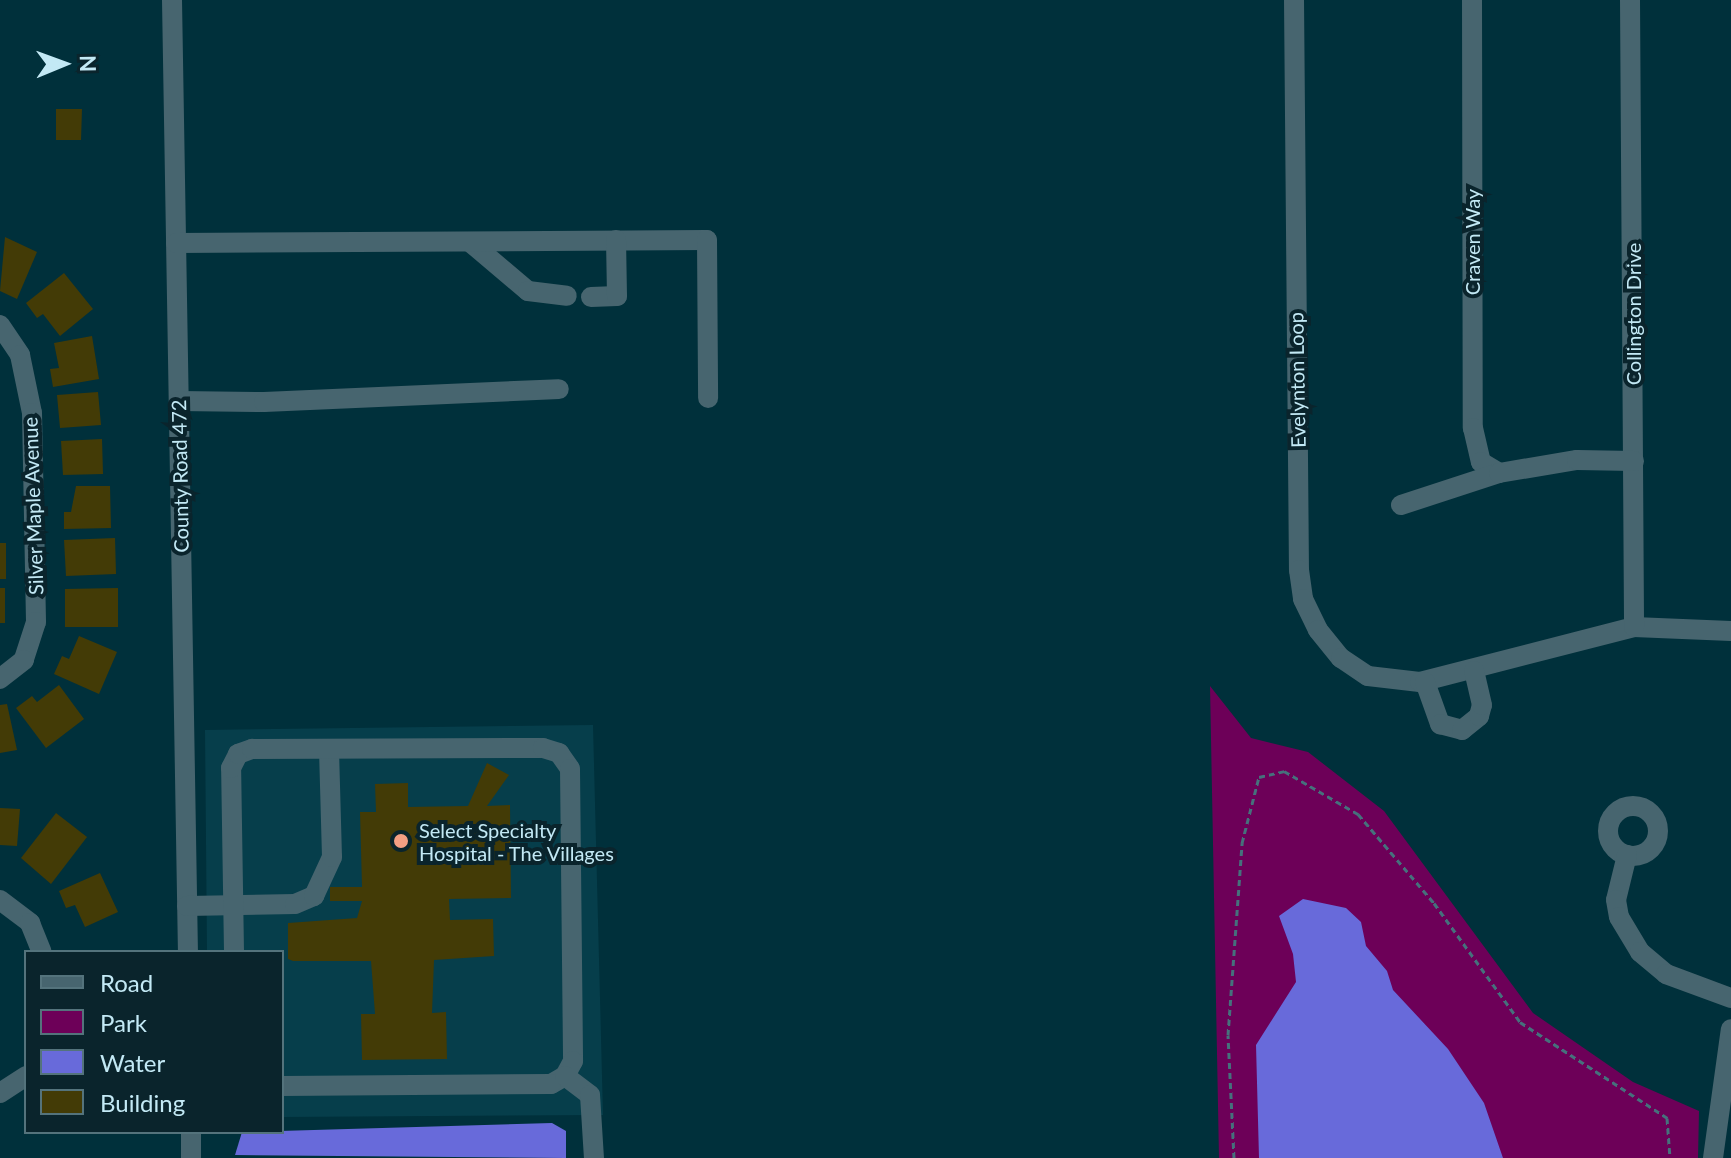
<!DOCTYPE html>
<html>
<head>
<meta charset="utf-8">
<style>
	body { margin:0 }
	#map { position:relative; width:1731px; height:1158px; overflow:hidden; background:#00303b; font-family:Lato,sans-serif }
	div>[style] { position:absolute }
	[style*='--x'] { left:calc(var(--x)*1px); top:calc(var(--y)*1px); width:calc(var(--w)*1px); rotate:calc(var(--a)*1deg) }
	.built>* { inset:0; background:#063e4b }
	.green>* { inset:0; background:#6d0058 }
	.water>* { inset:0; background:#686ada }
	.building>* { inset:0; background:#433b06 }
	.path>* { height:3px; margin-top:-1.5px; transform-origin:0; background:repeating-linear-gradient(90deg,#45717c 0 6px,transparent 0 10px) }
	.minor>* { height:20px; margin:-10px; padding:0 10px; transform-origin:10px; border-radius:10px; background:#47656f }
	.minor>.ring { margin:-10px; padding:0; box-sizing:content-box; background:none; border:20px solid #47656f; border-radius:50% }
	.dots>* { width:22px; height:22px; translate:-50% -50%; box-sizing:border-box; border:4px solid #0a242c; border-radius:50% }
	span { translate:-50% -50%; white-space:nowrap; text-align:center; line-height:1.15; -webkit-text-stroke:8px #0a242c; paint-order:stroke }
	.street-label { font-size:20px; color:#c3e9f5 }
	.poi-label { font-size:20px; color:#c3e9f5 }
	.left { translate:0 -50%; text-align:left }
	.legend { position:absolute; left:24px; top:950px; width:260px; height:184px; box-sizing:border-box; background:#0a242c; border:2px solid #54737c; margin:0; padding:10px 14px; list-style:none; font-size:24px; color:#c3e9f5 }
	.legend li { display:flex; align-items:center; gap:16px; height:40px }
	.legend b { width:40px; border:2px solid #54737c }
	.north { position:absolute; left:24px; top:24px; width:80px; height:80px; -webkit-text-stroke:6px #0a242c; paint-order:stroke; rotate:89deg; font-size:22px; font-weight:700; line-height:32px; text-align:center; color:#c3e9f5 }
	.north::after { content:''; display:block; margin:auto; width:28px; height:36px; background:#c3e9f5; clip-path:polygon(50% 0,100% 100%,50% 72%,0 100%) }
</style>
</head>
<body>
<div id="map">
	<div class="built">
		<i style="clip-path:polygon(593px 725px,603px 1115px,282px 1117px,282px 952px,207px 952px,205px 730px)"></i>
	</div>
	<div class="green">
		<i style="clip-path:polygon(1210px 686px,1251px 738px,1308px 752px,1384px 811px,1533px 1013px,1633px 1082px,1699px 1111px,1698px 1158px,1219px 1158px)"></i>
	</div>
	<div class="water">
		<i style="clip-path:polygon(1303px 899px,1346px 908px,1361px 922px,1366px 946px,1387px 971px,1393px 990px,1448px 1049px,1484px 1103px,1503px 1158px,1259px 1158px,1256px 1045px,1296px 982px,1293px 954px,1279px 916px)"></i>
		<i style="clip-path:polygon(552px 1123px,566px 1131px,566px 1158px,235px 1155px,242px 1132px)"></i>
	</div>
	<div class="building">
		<i style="clip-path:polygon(56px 109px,82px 109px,81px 140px,56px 140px)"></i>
		<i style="clip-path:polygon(5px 237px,37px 252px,17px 299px,0 291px)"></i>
		<i style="clip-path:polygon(64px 273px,93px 309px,60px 336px,43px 314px,37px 318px,26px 303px)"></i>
		<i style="clip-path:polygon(92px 336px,99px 379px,53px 387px,50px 369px,59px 368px,54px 343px)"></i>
		<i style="clip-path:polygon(98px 392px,101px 425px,60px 428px,57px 395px)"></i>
		<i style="clip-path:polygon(102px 439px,103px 474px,63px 475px,61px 441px)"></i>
		<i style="clip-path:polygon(76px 486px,110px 486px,111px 528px,64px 529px,64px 512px,71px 512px)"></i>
		<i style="clip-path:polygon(115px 538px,116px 574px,66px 576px,64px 540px)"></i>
		<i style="clip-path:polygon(0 543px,6px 543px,6px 579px,0 579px)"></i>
		<i style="clip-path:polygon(0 588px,5px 588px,5px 623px,0 623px)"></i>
		<i style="clip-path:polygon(118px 588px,118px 627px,65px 627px,65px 589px)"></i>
		<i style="clip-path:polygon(79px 636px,117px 652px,99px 694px,54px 674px,62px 656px,69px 659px)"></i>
		<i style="clip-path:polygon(59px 685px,84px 719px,46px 748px,16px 708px,32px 696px,37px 702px)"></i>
		<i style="clip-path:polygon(7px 704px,17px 750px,0 753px,0 705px)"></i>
		<i style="clip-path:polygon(487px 763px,509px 775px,487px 806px,510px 805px,511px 898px,449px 899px,450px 920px,493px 919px,494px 956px,434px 960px,432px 1013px,446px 1012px,447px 1059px,362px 1060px,361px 1014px,375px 1014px,371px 961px,293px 961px,288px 959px,288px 923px,357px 918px,362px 901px,330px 901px,330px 887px,362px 887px,360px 812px,376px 812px,375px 784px,408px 783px,408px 807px,468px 806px)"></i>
		<i style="clip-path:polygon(0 808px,20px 809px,17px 846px,0 845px)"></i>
		<i style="clip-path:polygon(56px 813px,87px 837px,51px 884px,21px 858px)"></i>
		<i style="clip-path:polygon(100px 873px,118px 912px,85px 927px,75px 905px,66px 908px,59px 891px)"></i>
	</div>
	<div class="path">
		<i style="--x:1234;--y:1158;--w:123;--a:-92.8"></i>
		<i style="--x:1228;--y:1035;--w:193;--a:-85.8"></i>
		<i style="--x:1242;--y:843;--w:68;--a:-75.6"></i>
		<i style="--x:1259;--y:777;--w:26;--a:-13"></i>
		<i style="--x:1284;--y:771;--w:86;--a:30.2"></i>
		<i style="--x:1358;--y:814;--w:117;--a:49.5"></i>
		<i style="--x:1434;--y:903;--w:147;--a:54.1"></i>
		<i style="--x:1520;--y:1022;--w:176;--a:33.1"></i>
		<i style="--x:1667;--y:1118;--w:40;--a:85.7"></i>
	</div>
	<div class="minor">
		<i style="--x:172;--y:0;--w:952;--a:89.04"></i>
		<i style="--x:1294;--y:0;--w:570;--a:89.5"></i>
		<i style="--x:1299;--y:570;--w:29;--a:82"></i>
		<i style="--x:1303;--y:599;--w:34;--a:64"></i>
		<i style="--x:1318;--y:630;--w:36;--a:51"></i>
		<i style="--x:1341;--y:658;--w:32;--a:34"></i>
		<i style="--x:1368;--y:676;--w:52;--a:6.6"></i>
		<i style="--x:1420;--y:682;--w:221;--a:-14.4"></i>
		<i style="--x:1634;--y:627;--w:97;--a:2.4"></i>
		<i style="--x:1472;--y:0;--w:428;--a:89.9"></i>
		<i style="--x:1473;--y:428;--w:35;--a:77"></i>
		<i style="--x:1481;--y:462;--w:21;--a:31"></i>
		<i style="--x:1630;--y:0;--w:627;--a:89.63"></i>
		<i style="--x:470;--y:242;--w:76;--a:40.2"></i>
		<i style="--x:528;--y:291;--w:39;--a:7"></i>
		<i style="--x:176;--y:243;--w:531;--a:-0.32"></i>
		<i style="--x:707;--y:240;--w:158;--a:89.6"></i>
		<i style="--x:591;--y:297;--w:26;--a:-2"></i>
		<i style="--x:617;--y:296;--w:56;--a:-91"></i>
		<i style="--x:0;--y:325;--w:36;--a:56"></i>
		<i style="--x:20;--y:355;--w:59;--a:78.3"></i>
		<i style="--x:32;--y:413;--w:209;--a:88.9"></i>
		<i style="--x:36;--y:622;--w:40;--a:108"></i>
		<i style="--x:24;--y:660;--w:31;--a:142"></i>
		<i style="--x:179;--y:401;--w:85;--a:0.7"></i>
		<i style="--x:264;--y:402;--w:295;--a:-2.5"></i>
		<i style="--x:1401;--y:505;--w:103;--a:-18.1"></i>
		<i style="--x:1499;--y:473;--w:79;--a:-9.5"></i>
		<i style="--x:1577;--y:460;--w:57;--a:1"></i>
		<i style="--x:1425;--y:682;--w:45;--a:70.3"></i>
		<i style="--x:1440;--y:724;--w:23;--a:15"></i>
		<i style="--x:1462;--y:730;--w:22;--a:-39"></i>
		<i style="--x:1479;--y:716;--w:11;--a:-75"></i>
		<i style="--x:1482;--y:705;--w:35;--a:-103"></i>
		<i class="ring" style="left:1608px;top:806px;width:30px;height:30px"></i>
		<i style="--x:1627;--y:855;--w:46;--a:103.7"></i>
		<i style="--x:1616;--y:900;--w:17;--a:80"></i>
		<i style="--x:1619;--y:917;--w:41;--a:59"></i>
		<i style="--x:1640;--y:952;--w:34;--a:40"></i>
		<i style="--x:1666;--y:974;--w:69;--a:20.3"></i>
		<i style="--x:0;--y:900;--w:38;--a:37"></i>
		<i style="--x:30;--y:923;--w:31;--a:68"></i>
		<i style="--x:187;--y:906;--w:108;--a:-1.1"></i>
		<i style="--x:295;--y:904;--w:21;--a:-23"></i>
		<i style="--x:314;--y:896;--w:43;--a:-65.2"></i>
		<i style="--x:332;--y:857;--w:108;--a:-91.6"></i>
		<i style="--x:234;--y:952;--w:184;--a:-90.9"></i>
		<i style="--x:231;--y:768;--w:16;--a:-63"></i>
		<i style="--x:238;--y:754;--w:15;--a:-20"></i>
		<i style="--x:252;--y:749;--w:291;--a:-0.2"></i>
		<i style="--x:543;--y:748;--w:17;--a:17"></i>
		<i style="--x:559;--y:753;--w:19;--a:55"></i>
		<i style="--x:570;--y:769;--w:292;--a:89.4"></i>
		<i style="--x:573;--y:1061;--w:17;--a:118"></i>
		<i style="--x:565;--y:1076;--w:16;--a:150"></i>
		<i style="--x:551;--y:1084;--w:269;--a:179.6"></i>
		<i style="--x:565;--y:1076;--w:31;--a:37"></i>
		<i style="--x:590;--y:1095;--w:63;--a:86.4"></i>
		<i style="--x:0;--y:1093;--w:31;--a:-33"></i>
		<i style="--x:191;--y:1132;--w:26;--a:90"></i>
		<i style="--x:1713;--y:1158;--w:130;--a:-82.1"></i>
	</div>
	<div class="dots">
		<i style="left:401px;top:841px;background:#f39f83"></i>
	</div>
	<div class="street-label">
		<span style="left:1472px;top:242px;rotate:-90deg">Craven Way</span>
		<span style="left:1633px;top:314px;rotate:-90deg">Collington Drive</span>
		<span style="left:1297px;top:380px;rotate:-91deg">Evelynton Loop</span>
		<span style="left:180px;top:476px;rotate:-91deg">County Road 472</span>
		<span style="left:33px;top:506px;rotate:-92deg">Silver Maple Avenue</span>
	</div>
	<div class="poi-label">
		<span class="left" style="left:419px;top:842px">Select Specialty<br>Hospital - The Villages</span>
	</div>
	<ul class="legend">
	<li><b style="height:10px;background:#47656f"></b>Road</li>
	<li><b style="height:22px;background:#6d0058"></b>Park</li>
	<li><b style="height:22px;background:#686ada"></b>Water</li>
	<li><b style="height:22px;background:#433b06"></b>Building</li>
	</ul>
	<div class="north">N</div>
</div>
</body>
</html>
